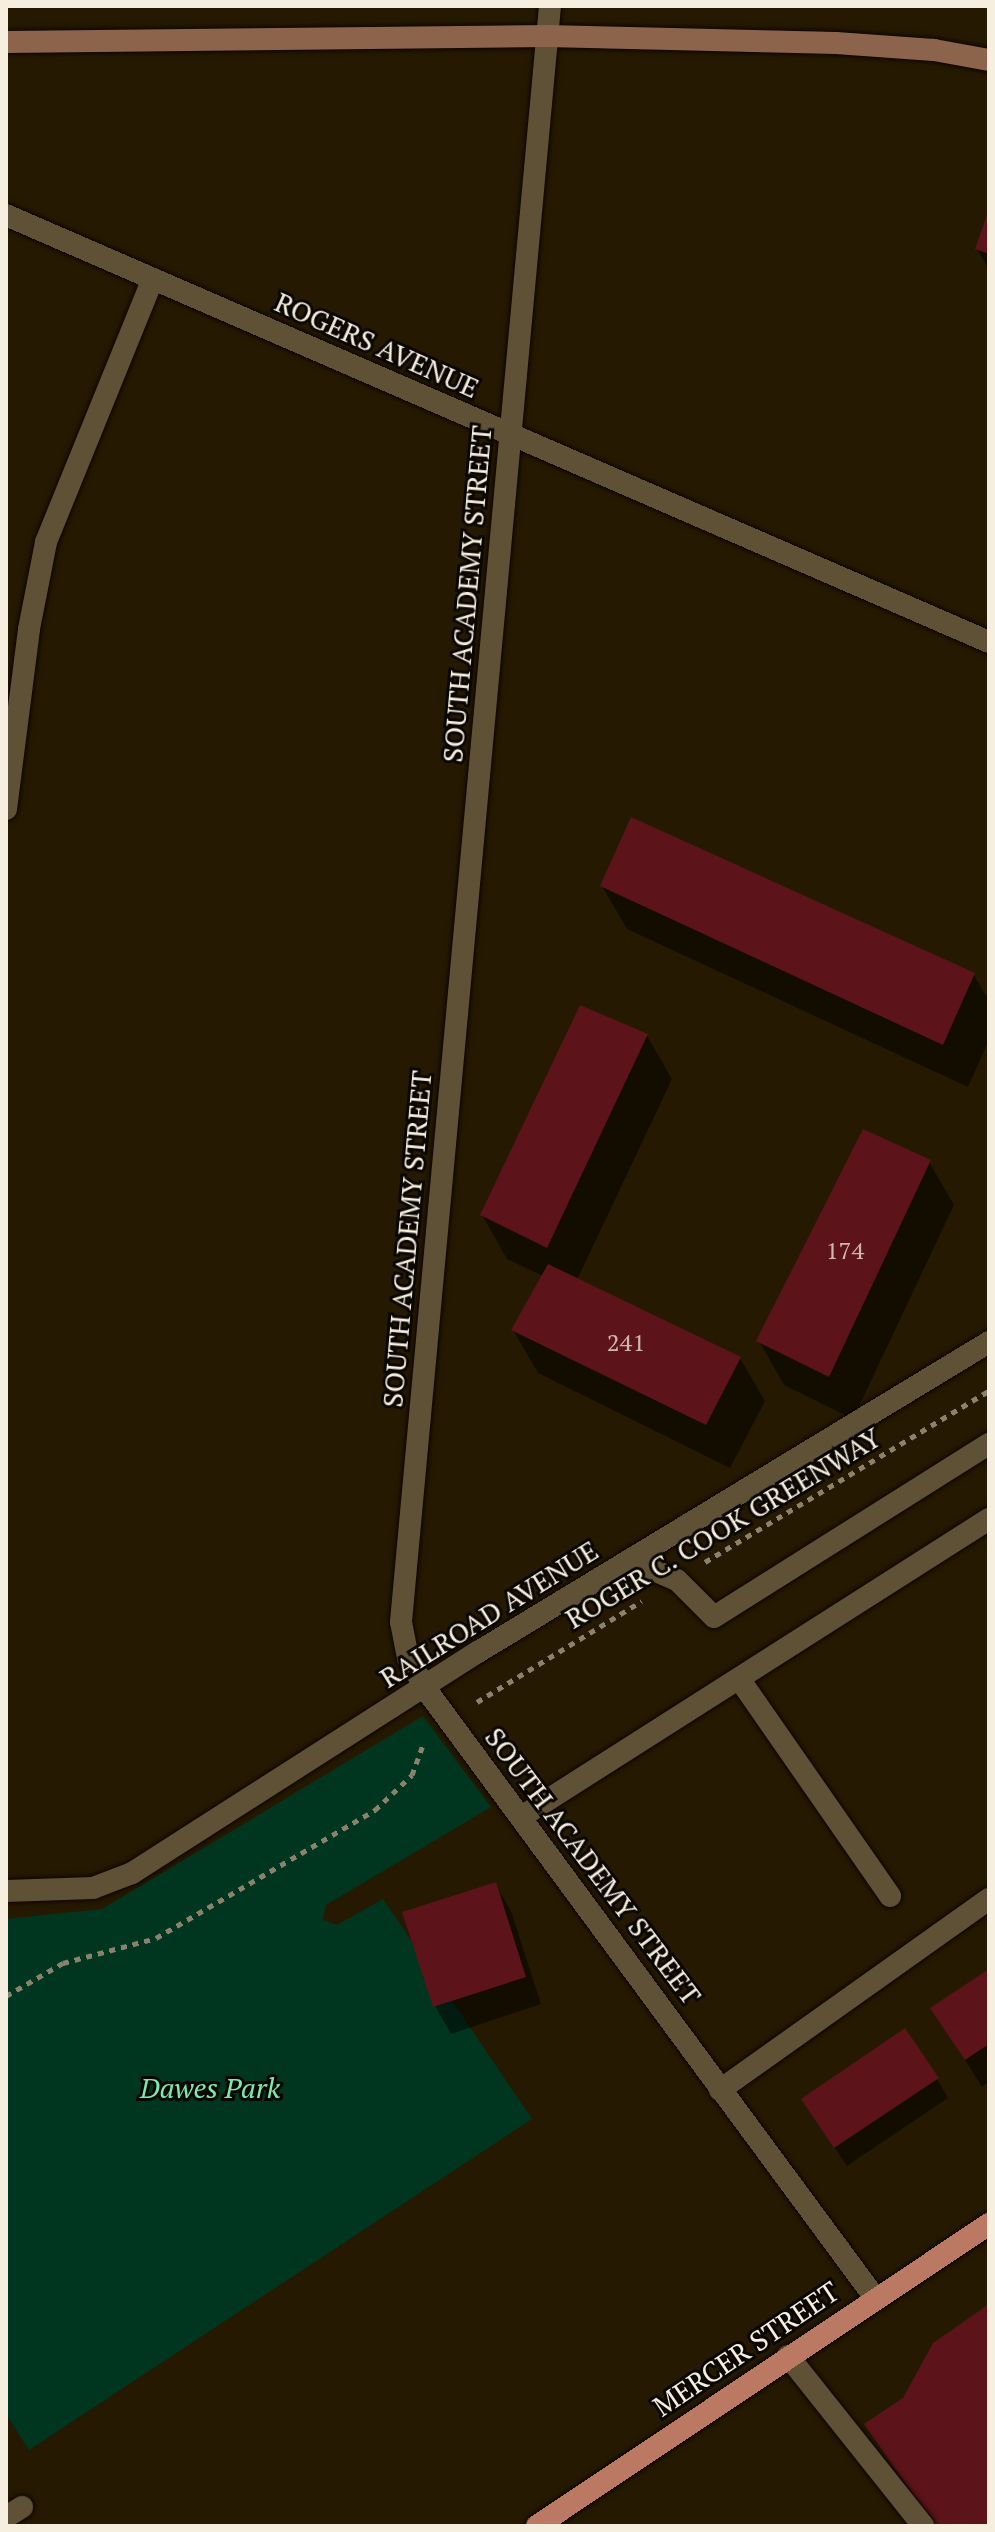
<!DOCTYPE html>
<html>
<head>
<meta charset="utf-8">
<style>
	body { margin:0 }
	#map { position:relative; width:995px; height:2532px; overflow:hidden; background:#251a01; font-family:"PT Serif",serif }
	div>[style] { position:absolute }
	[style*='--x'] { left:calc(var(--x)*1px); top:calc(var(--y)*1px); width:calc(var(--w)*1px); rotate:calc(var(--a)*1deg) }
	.green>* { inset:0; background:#00361f }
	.shadow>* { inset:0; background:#0007 }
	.building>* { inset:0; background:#5c131a }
	.path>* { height:5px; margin-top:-2.5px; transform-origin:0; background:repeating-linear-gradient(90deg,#8b826e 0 6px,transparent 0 12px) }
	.roads { filter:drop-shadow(0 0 2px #0e0500) drop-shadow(0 0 2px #0e0500) }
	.service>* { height:22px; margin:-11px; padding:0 11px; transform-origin:11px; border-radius:11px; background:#5e5136 }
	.minor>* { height:22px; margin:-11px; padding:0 11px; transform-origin:11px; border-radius:11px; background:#5e5136 }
	.secondary>* { height:22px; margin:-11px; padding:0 11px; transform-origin:11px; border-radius:11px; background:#8c644c }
	.primary>* { height:22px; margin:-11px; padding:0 11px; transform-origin:11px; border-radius:11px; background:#bb7862 }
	span { translate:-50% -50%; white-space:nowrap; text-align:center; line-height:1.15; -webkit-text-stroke:6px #0a0601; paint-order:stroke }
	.number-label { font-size:24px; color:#d0b7ae }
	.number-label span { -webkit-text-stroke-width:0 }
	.street-label { font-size:28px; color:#f6eedf }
	.park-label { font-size:28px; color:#7aeaae; font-style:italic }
	.frame { position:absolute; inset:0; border:8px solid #f6eedf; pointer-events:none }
</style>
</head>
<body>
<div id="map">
	<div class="green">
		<i style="clip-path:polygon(423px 1716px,491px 1807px,326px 1905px,323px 1920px,337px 1925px,383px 1899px,532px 2119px,29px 2450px,6px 2414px,6px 1919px,102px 1909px)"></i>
	</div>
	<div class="shadow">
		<i style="clip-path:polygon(989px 214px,989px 270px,977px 249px)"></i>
		<i style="clip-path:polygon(602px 886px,974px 975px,989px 1001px,989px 1040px,968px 1087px,627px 929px)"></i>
		<i style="clip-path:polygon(647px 1036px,672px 1079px,577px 1280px,740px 1358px,765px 1401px,730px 1468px,538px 1373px,513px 1330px,543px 1276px,507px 1259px,482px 1215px)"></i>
		<i style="clip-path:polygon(929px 1162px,954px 1205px,853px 1419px,784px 1385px,759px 1341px)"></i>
		<i style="clip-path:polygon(495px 1884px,511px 1911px,541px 2004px,451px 2034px,435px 2006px)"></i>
		<i style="clip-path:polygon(989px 1972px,989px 2082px,982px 2087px,933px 2009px)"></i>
		<i style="clip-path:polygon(937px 2079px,948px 2098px,847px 2166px,814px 2118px)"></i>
		<i style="clip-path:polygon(989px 2306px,989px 2526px,933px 2526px,867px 2425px,904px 2399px)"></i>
	</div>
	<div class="building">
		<i style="clip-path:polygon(989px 209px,989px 254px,975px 249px)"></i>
		<i style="clip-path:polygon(631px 817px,975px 973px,943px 1045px,600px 886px)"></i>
		<i style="clip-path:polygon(580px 1005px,648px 1034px,547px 1248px,480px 1215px)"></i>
		<i style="clip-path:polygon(863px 1129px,931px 1160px,829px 1377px,756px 1341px)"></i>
		<i style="clip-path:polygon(548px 1264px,741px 1357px,706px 1425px,511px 1330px)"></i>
		<i style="clip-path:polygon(496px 1882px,526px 1977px,433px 2007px,402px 1912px)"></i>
		<i style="clip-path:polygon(989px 1969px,989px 2044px,965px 2060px,930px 2008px)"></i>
		<i style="clip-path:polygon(905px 2028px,939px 2078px,834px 2148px,801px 2099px)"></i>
		<i style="clip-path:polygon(989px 2304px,989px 2526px,935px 2526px,864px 2424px,903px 2398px,933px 2343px)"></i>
	</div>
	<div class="path">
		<i style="--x:705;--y:1562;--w:332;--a:-31.1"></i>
		<i style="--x:477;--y:1702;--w:193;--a:-31.5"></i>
		<i style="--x:6;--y:1996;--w:66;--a:-30.1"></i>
		<i style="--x:63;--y:1963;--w:96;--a:-15"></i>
		<i style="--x:156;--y:1938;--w:254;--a:-30.3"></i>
		<i style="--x:375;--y:1810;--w:51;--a:-43.4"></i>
		<i style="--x:412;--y:1775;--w:35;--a:-70"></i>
	</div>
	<div class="roads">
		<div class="service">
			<i style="--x:630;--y:1560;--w:51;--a:23.1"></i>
			<i style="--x:677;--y:1580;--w:52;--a:45"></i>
			<i style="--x:714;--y:1617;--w:325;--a:-32.2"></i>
			<i style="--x:740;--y:1680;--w:263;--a:55.2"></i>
			<i style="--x:521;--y:1817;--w:555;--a:-32.49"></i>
			<i style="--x:720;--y:2090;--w:330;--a:-35.4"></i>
			<i style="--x:788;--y:2356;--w:217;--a:51.5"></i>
			<i style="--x:6;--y:2517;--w:19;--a:-32"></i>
		</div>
		<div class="minor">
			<i style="--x:550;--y:6;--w:1623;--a:95.27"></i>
			<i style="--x:401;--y:1622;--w:37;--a:79"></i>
			<i style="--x:408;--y:1658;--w:34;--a:60"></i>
			<i style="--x:425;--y:1688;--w:758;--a:53.58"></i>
			<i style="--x:6;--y:215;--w:1072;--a:23.48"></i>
			<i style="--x:6;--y:809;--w:181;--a:-82.7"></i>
			<i style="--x:29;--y:629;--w:89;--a:-78.9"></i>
			<i style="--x:46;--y:542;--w:284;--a:-67.9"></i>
			<i style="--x:6;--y:1891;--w:87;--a:-2"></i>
			<i style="--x:93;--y:1888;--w:42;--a:-21"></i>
			<i style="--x:132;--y:1873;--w:411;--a:-32.6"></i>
			<i style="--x:478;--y:1652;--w:598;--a:-31.24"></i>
		</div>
		<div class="secondary">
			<i style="--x:6;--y:42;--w:541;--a:-0.64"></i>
			<i style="--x:547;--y:36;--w:289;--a:1.4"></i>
			<i style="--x:836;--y:43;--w:98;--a:4.1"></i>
			<i style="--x:934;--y:50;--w:56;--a:10.3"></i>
		</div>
		<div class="primary">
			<i style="--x:537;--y:2526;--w:544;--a:-33.75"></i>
		</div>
	</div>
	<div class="number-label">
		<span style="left:845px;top:1251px">174</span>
		<span style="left:626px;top:1343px">241</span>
	</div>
	<div class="street-label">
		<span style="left:377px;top:345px;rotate:24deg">ROGERS AVENUE</span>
		<span style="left:467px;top:594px;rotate:-85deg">SOUTH ACADEMY STREET</span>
		<span style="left:407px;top:1239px;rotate:-85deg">SOUTH ACADEMY STREET</span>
		<span style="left:723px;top:1528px;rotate:-31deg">ROGER C. COOK GREENWAY</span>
		<span style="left:489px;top:1614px;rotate:-32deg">RAILROAD AVENUE</span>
		<span style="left:593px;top:1866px;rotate:53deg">SOUTH ACADEMY STREET</span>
		<span style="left:746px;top:2349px;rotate:-34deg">MERCER STREET</span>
	</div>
	<div class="park-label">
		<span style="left:210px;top:2088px">Dawes Park</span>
	</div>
	<div class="frame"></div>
</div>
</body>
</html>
